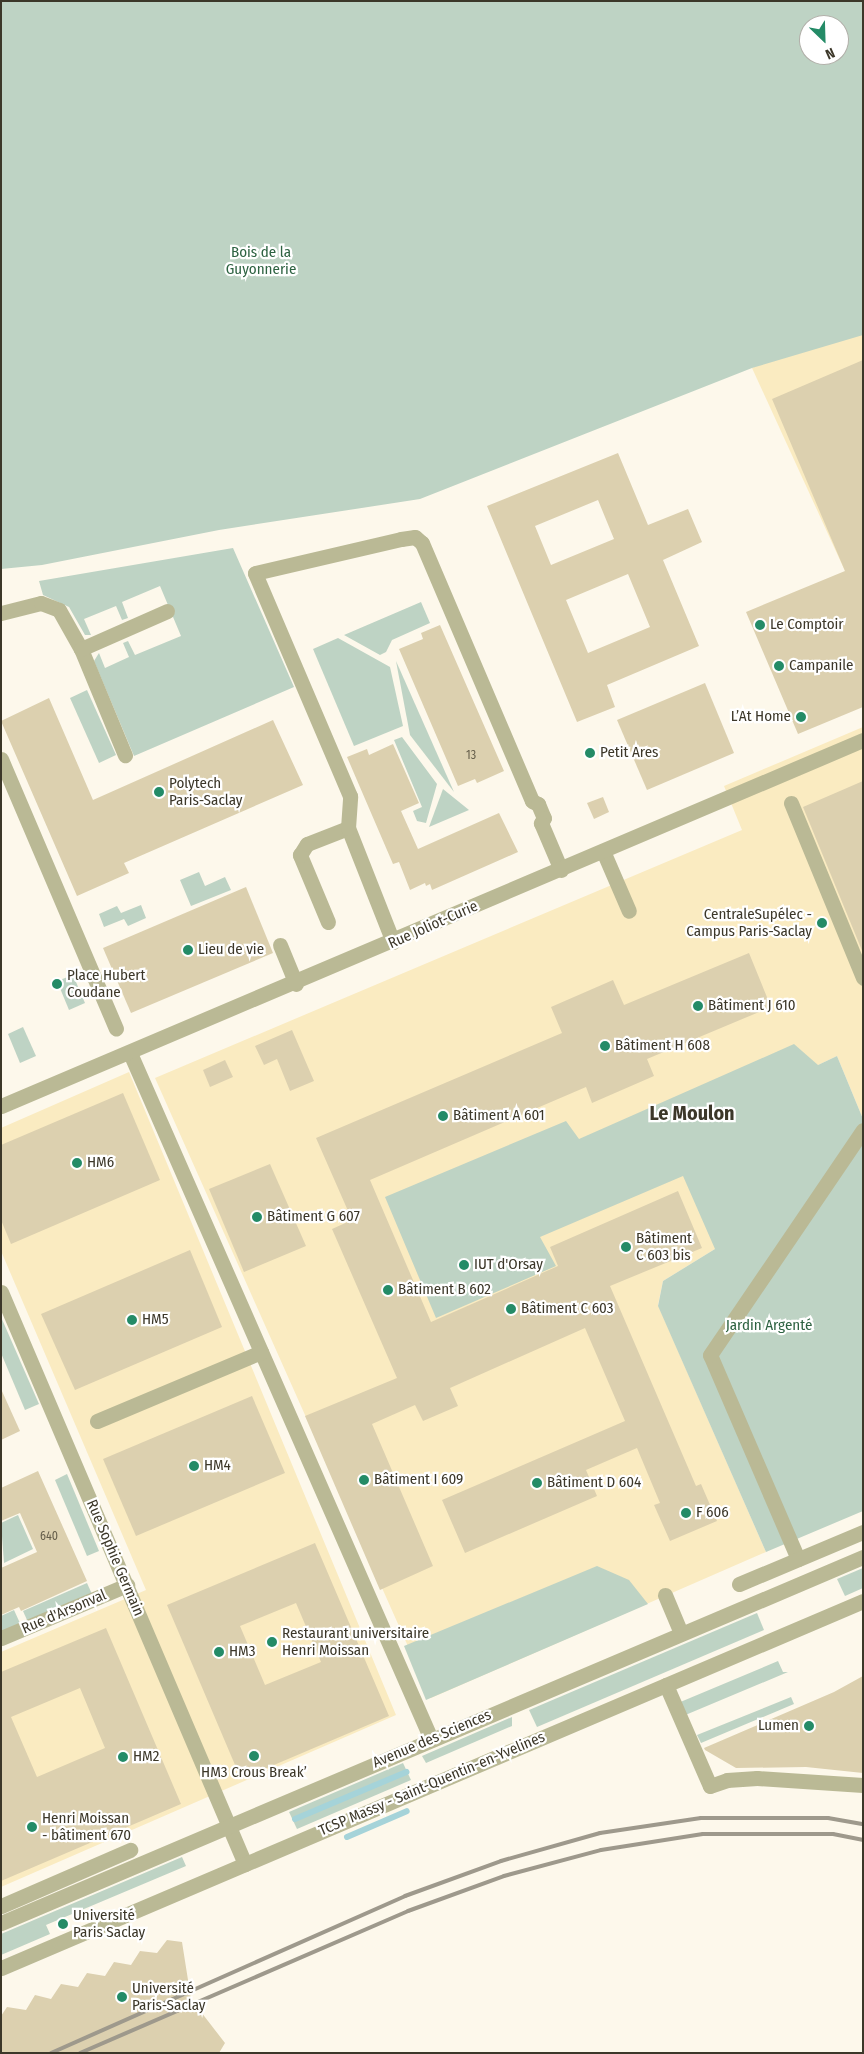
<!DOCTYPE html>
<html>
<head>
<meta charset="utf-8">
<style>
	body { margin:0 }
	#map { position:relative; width:864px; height:2054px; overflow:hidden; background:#fdf8eb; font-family:"Fira Sans Condensed",sans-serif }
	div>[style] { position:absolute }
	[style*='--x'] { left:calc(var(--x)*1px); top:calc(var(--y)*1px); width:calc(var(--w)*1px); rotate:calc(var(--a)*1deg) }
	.built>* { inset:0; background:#faebc1 }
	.green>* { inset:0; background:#bed3c4 }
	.stream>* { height:6px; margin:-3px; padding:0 3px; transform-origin:3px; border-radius:3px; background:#a5d3d9 }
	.building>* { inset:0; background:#dcd0af }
	.minor>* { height:15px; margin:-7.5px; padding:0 7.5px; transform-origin:7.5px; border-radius:7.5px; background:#bab995 }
	.rail>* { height:4px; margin:-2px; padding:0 2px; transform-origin:2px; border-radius:2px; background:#9e998c }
	.dots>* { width:14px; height:14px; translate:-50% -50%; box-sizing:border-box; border:2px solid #fff; border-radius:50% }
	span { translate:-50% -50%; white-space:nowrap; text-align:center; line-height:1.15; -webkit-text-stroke:4.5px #fff; paint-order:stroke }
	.number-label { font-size:12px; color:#645d4a }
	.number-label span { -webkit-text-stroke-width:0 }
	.park-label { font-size:15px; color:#2d6241 }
	.poi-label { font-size:15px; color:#3c3729 }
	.left { translate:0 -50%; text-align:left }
	.right { translate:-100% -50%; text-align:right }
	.street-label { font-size:15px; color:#3c3729 }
	.district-label { font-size:20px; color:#3c3729; font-weight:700 }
	.frame { position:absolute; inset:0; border:2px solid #3c3729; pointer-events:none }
	.north { position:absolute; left:799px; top:15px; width:50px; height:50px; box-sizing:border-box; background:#fff; border:1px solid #b1afa9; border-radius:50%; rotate:156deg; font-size:14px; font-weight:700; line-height:20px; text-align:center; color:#3c3729 }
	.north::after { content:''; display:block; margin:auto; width:18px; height:22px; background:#248b67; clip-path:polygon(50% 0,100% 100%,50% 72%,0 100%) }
</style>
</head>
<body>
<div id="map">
	<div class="built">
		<i style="clip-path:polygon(863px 319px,863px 581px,845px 571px,752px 368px)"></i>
		<i style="clip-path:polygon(863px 727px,863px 1119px,837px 1056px,818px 1065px,715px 1249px,663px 1281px,658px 1305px,766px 1552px,431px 1698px,155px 1078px,742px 830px,724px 786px)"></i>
		<i style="clip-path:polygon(129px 1072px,396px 1715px,1px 1887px,1px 1652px,146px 1590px,1px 1251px,1px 1128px)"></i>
	</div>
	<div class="green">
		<i style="clip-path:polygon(evenodd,1px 1px,863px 1px,863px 335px,752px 368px,420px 499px,219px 530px,42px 565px,1px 569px,1px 1px,809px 25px,839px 25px,839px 55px,809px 55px,809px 25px)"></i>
		<i style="clip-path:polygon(233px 548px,294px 687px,134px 756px,94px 661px,99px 653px,105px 668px,129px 657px,123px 643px,128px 641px,135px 655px,181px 636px,160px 586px,122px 602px,128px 618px,122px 620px,116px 606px,84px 619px,91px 635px,85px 635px,69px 607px,43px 595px,39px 581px)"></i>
		<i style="clip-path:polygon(421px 602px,430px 623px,392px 640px,386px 652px,380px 655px,344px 635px)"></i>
		<i style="clip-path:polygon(338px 638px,390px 667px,403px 726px,354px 746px,313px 649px)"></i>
		<i style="clip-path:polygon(396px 661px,454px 792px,410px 735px)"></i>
		<i style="clip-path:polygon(87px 690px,116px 755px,99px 763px,70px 698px)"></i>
		<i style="clip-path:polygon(402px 737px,437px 784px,426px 823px,417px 821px,413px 811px,422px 807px,394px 740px)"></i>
		<i style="clip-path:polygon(443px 789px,469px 810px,429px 827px)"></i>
		<i style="clip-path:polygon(199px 872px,205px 886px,225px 877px,231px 890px,191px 906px,180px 880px)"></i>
		<i style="clip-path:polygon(141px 905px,146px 918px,128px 926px,124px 919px,104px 927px,99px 914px,117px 906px,121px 913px)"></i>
		<i style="clip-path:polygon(73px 975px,85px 1003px,69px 1010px,57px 981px)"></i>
		<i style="clip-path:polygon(23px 1027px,36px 1056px,20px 1063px,8px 1034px)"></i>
		<i style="clip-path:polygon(794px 1044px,818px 1065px,837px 1056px,863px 1119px,863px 1511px,766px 1552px,658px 1306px,663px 1281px,715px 1249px,683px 1176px,540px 1237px,556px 1266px,436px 1318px,385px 1197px,566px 1121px,579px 1139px)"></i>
		<i style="clip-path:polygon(1px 1317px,39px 1404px,25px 1410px,1px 1353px)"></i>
		<i style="clip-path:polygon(67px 1474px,99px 1551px,87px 1556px,55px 1480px)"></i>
		<i style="clip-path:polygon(18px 1515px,33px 1549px,4px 1563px,1px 1523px)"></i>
		<i style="clip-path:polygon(597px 1566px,629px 1580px,648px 1604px,426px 1700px,404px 1646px)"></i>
		<i style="clip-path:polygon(863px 1568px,863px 1588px,845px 1596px,837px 1579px)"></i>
		<i style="clip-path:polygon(87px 1583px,95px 1601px,31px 1629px,23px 1611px)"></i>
		<i style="clip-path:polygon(14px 1610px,24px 1632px,1px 1642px,1px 1616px)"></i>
		<i style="clip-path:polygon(757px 1613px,764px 1630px,537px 1727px,529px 1710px)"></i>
		<i style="clip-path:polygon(778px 1661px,783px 1672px,788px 1672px,683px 1716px,678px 1703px)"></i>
		<i style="clip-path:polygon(791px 1697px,794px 1704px,701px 1743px,697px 1735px)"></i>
		<i style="clip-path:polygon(512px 1717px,512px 1726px,426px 1763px,422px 1756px)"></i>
		<i style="clip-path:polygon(403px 1763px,411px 1780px,297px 1829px,289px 1812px)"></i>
		<i style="clip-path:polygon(182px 1857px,186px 1866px,46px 1925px,50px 1934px,1px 1955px,1px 1934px)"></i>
	</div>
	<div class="stream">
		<i style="--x:295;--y:1819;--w:121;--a:-22.9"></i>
		<i style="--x:347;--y:1837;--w:65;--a:-23.4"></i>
	</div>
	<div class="building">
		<i style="clip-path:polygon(863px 360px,863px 707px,798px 734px,746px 612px,845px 571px,772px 399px)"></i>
		<i style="clip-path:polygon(evenodd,618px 453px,648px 525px,688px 509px,702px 542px,663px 560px,699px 646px,607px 685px,615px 707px,577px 722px,487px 506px,618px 453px,598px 500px,614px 539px,551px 565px,535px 526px,598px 500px,618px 453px,628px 574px,650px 627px,588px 653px,566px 600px,628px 574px)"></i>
		<i style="clip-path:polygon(440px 625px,504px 771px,477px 783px,475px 779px,458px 786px,399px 649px,423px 639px,421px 633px)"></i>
		<i style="clip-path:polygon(705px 683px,734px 753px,647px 790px,617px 720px)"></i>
		<i style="clip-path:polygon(49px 698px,93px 800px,273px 720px,303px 785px,124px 863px,129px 873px,77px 896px,1px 721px)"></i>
		<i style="clip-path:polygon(393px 744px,419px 803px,401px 811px,418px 849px,499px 813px,518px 852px,432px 890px,430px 884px,426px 886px,425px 883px,410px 890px,399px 862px,393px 864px,347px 757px,367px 749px,369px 755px)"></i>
		<i style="clip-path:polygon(863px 781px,863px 953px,803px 807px)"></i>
		<i style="clip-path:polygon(603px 797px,609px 812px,594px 819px,587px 803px)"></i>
		<i style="clip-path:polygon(246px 887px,273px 953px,131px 1013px,103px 948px)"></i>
		<i style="clip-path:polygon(749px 953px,771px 1007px,647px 1059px,654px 1076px,592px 1103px,586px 1087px,370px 1180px,431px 1322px,558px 1266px,550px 1247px,678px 1191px,702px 1248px,610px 1286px,696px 1486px,701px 1484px,717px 1521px,670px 1541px,654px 1505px,660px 1503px,637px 1448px,586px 1470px,597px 1496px,465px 1553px,442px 1500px,625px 1421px,585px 1328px,450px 1388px,458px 1406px,423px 1421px,415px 1405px,372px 1424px,433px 1566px,380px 1590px,305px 1416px,397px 1378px,332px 1229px,352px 1220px,316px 1138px,562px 1033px,551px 1007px,613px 980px,624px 1005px)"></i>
		<i style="clip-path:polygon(292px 1030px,314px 1081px,290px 1091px,277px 1059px,264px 1065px,255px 1046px)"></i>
		<i style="clip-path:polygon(225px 1060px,233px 1077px,210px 1087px,203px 1070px)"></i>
		<i style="clip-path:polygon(123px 1093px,160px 1180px,11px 1244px,1px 1220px,1px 1145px)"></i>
		<i style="clip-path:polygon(270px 1164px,306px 1246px,244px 1272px,209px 1189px)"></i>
		<i style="clip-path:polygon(190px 1250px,222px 1327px,75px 1390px,41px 1314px)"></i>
		<i style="clip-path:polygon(1px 1389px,20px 1431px,1px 1440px)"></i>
		<i style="clip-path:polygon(252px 1396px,285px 1473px,136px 1536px,103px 1459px)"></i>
		<i style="clip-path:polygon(38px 1471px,87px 1581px,21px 1611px,19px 1607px,1px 1615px,1px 1568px,37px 1552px,20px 1513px,1px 1521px,1px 1488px)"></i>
		<i style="clip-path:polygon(evenodd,315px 1543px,389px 1716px,241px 1779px,167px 1605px,315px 1543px,296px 1603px,321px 1662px,265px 1685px,240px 1626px,296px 1603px)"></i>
		<i style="clip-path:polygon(evenodd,106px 1628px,181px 1804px,1px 1881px,1px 1672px,106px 1628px,80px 1688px,105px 1748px,37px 1777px,11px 1717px,80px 1688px)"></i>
		<i style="clip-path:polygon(863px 1676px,863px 1773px,806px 1767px,736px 1768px,705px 1750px,704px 1748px,834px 1692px)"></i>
		<i style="clip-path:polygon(167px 1940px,182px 1942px,191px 1999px,225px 2043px,219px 2053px,1px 2053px,1px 2016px,7px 2007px,26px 2010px,35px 1995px,51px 1999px,61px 1984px,78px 1987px,87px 1973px,105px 1976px,114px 1962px,131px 1965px,140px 1951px,157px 1953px)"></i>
	</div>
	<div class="minor">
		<i style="--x:1;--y:613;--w:41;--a:-14"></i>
		<i style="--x:41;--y:603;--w:19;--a:21"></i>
		<i style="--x:59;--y:610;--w:45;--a:60.6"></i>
		<i style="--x:81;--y:649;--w:115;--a:67.5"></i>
		<i style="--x:81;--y:649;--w:94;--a:-23.8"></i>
		<i style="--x:1;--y:759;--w:293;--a:66.9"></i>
		<i style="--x:791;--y:803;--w:189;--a:67.6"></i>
		<i style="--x:603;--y:851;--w:65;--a:66.6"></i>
		<i style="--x:328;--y:922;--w:73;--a:-112.7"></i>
		<i style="--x:300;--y:855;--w:13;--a:-58"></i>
		<i style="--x:307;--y:844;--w:44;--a:-21.3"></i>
		<i style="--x:393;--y:942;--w:123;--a:-111.5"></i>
		<i style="--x:348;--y:828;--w:32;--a:-86"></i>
		<i style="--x:350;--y:796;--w:242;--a:-113.1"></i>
		<i style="--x:255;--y:573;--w:150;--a:-13.1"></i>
		<i style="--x:401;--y:539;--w:14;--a:-8"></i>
		<i style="--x:415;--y:537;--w:9;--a:41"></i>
		<i style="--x:422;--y:543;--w:280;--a:66.9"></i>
		<i style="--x:532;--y:801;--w:7;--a:27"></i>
		<i style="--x:538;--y:804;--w:15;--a:67"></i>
		<i style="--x:544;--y:818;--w:6;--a:121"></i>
		<i style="--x:541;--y:823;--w:51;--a:66.9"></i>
		<i style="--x:280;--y:945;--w:42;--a:67.7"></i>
		<i style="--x:130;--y:1053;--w:749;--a:66.31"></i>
		<i style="--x:1;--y:1106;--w:936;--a:-23.01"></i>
		<i style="--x:1;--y:1292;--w:622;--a:66.9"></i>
		<i style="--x:97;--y:1421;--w:178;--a:-22.8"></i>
		<i style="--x:798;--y:1559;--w:222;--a:-113.3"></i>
		<i style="--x:710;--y:1355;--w:272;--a:-55.8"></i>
		<i style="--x:739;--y:1584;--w:134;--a:-22.8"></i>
		<i style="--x:665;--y:1595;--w:41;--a:67.2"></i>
		<i style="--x:1;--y:1638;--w:137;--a:-22.8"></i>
		<i style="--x:666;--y:1685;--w:110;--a:66.5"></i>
		<i style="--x:710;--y:1786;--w:18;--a:-19"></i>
		<i style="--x:727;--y:1780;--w:30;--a:-4"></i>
		<i style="--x:757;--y:1778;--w:106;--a:3.8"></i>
		<i style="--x:1;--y:1906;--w:141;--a:-23.5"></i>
		<i style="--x:1;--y:1923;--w:936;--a:-23.01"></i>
		<i style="--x:1;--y:1968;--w:937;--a:-23.06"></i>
	</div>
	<div class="rail">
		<i style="--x:51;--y:2053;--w:387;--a:-23.9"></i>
		<i style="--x:405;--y:1896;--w:102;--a:-20"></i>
		<i style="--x:501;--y:1861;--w:103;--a:-15.8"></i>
		<i style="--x:600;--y:1833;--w:102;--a:-8.4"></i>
		<i style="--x:701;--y:1818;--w:127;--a:0"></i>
		<i style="--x:828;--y:1818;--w:36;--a:10"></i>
		<i style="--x:80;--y:2053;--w:357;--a:-23.4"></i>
		<i style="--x:408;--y:1911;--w:102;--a:-20"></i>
		<i style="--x:504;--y:1876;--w:100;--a:-15"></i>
		<i style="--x:601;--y:1850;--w:103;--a:-8.9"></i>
		<i style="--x:703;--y:1834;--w:130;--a:0"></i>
		<i style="--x:833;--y:1834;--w:31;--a:11"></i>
	</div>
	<div class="dots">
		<i style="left:760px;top:625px;background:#248b67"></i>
		<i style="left:779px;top:666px;background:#248b67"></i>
		<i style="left:801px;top:717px;background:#248b67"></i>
		<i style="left:590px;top:753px;background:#248b67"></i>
		<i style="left:159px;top:792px;background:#248b67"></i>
		<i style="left:822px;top:923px;background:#248b67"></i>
		<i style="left:188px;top:950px;background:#248b67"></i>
		<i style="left:57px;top:984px;background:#248b67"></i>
		<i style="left:698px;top:1006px;background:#248b67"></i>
		<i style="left:605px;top:1046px;background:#248b67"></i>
		<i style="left:443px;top:1116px;background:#248b67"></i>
		<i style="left:77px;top:1163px;background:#248b67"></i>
		<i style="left:257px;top:1217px;background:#248b67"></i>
		<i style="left:626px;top:1247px;background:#248b67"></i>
		<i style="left:464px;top:1265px;background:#248b67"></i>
		<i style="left:388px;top:1290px;background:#248b67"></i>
		<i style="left:511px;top:1309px;background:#248b67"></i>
		<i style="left:132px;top:1320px;background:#248b67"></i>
		<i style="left:194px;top:1466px;background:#248b67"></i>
		<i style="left:364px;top:1480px;background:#248b67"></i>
		<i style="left:537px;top:1483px;background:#248b67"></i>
		<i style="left:686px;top:1513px;background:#248b67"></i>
		<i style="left:272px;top:1642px;background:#248b67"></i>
		<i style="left:219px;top:1652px;background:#248b67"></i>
		<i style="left:809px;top:1726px;background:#248b67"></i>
		<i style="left:254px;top:1756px;background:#248b67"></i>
		<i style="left:123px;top:1757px;background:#248b67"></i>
		<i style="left:32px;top:1827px;background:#248b67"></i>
		<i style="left:63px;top:1924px;background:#248b67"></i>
		<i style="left:122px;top:1997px;background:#248b67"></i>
	</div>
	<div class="number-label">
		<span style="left:471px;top:756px">13</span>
		<span style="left:49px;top:1537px">640</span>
	</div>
	<div class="park-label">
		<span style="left:261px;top:261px">Bois de la<br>Guyonnerie</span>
		<span style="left:769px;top:1326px">Jardin Argenté</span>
	</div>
	<div class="poi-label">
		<span class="left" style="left:770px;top:625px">Le Comptoir</span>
		<span class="left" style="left:789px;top:666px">Campanile</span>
		<span class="right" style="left:791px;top:717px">L’At Home</span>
		<span class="left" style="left:600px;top:753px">Petit Ares</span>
		<span class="left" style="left:169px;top:792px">Polytech<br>Paris-Saclay</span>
		<span class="right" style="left:812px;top:923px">CentraleSupélec -<br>Campus Paris-Saclay</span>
		<span class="left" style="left:198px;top:950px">Lieu de vie</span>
		<span class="left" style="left:67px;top:984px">Place Hubert<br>Coudane</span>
		<span class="left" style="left:708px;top:1006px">Bâtiment J 610</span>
		<span class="left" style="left:615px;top:1046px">Bâtiment H 608</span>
		<span class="left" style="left:453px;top:1116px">Bâtiment A 601</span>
		<span class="left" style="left:87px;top:1163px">HM6</span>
		<span class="left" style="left:267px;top:1217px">Bâtiment G 607</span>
		<span class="left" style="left:636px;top:1247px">Bâtiment<br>C 603 bis</span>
		<span class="left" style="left:474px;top:1265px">IUT d'Orsay</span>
		<span class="left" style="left:398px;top:1290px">Bâtiment B 602</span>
		<span class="left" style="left:521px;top:1309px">Bâtiment C 603</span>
		<span class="left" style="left:142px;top:1320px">HM5</span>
		<span class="left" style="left:204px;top:1466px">HM4</span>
		<span class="left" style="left:374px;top:1480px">Bâtiment I 609</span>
		<span class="left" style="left:547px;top:1483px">Bâtiment D 604</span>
		<span class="left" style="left:696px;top:1513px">F 606</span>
		<span class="left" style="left:282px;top:1642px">Restaurant universitaire<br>Henri Moissan</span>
		<span class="left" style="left:229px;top:1652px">HM3</span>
		<span class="right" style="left:799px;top:1726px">Lumen</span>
		<span class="left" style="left:133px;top:1757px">HM2</span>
		<span style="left:254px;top:1773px">HM3 Crous Break’</span>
		<span class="left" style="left:42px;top:1827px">Henri Moissan<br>- bâtiment 670</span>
		<span class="left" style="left:73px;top:1924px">Université<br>Paris Saclay</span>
		<span class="left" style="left:132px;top:1997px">Université<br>Paris-Saclay</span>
	</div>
	<div class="street-label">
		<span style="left:433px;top:925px;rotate:-24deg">Rue Joliot-Curie</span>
		<span style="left:115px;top:1558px;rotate:67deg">Rue Sophie Germain</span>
		<span style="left:64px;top:1612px;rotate:-23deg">Rue d'Arsonval</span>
		<span style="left:432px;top:1739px;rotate:-23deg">Avenue des Sciences</span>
		<span style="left:432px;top:1784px;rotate:-23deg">TCSP Massy - Saint-Quentin-en-Yvelines</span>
	</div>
	<div class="district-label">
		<span style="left:692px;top:1113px">Le Moulon</span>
	</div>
	<div class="frame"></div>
	<div class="north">N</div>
</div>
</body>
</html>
